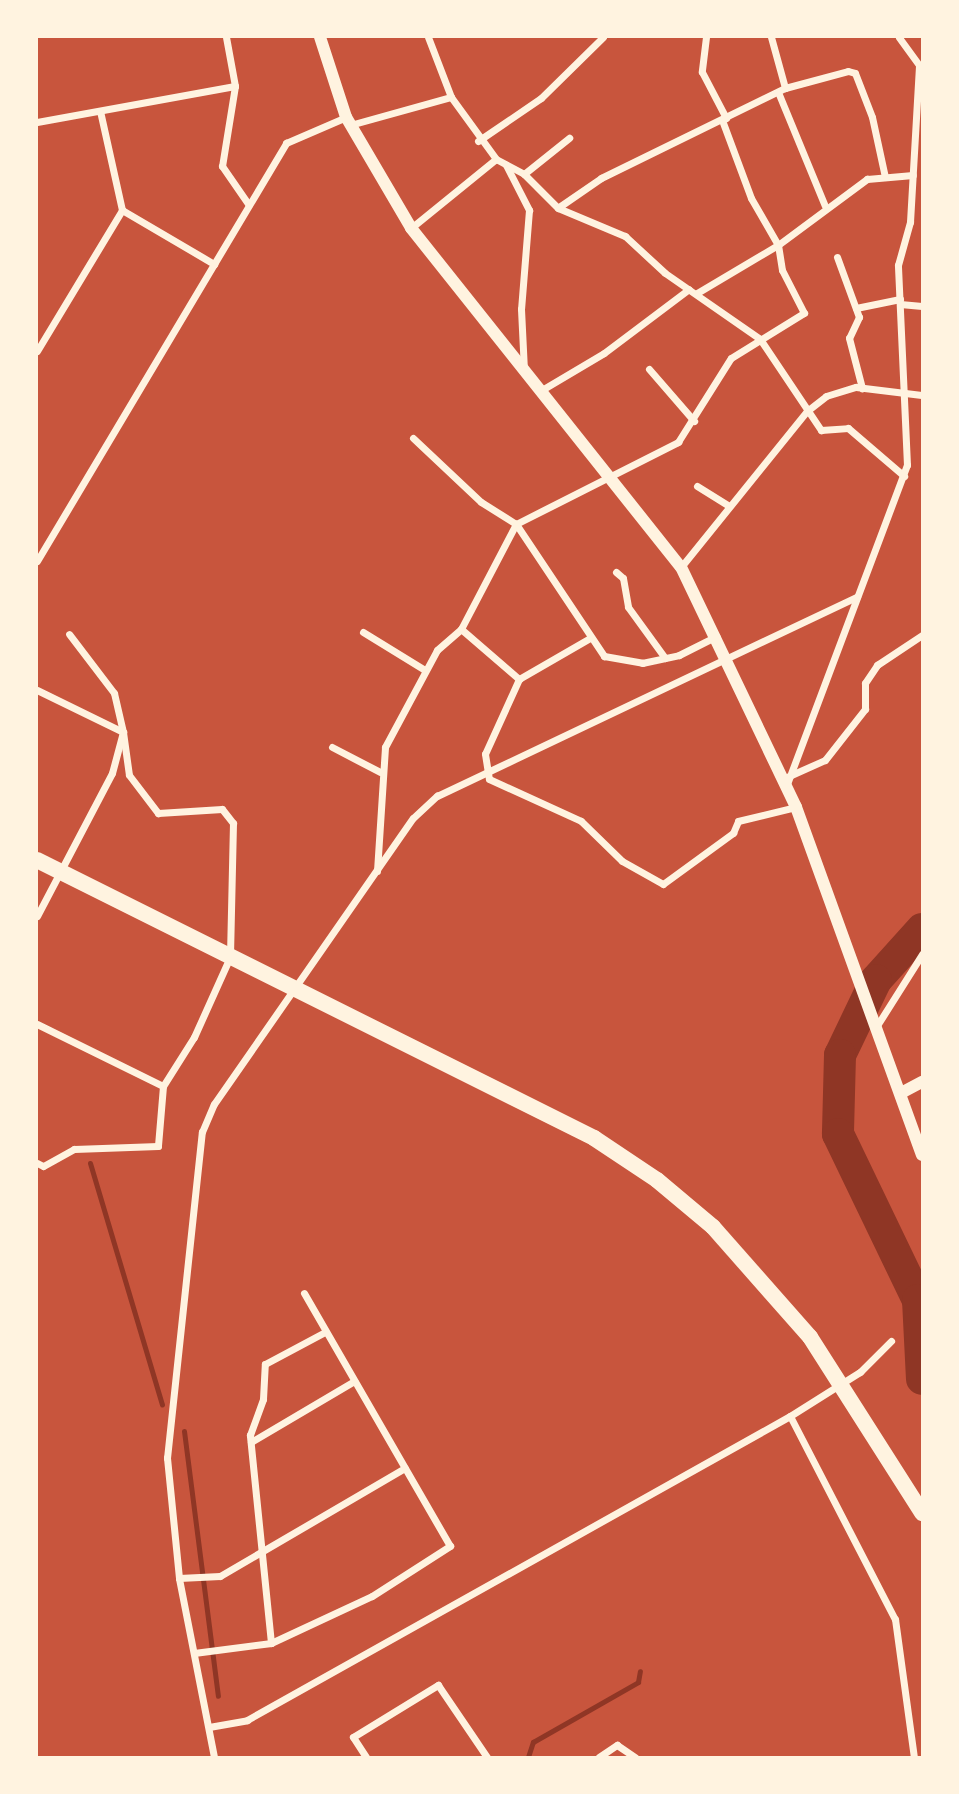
<!DOCTYPE html>
<html>
<head>
<meta charset="utf-8">
<style>
	body { margin:0 }
	#map { position:relative; width:959px; height:1794px; overflow:hidden; background:#c8553d; font-family:Montserrat,sans-serif }
	div>[style] { position:absolute }
	[style*='--x'] { left:calc(var(--x)*1px); top:calc(var(--y)*1px); width:calc(var(--w)*1px); rotate:calc(var(--a)*1deg) }
	.stream>* { height:5px; margin:-2.5px; padding:0 2.5px; transform-origin:2.5px; border-radius:2.5px; background:#8f3625 }
	.river>* { height:32px; margin:-16px; padding:0 16px; transform-origin:16px; border-radius:16px; background:#8f3625 }
	.minor>* { height:7px; margin:-3.5px; padding:0 3.5px; transform-origin:3.5px; border-radius:3.5px; background:#fff3e0 }
	.tertiary>* { height:12px; margin:-6px; padding:0 6px; transform-origin:6px; border-radius:6px; background:#fff3e0 }
	.primary>* { height:16px; margin:-8px; padding:0 8px; transform-origin:8px; border-radius:8px; background:#fff3e0 }
	span { translate:-50% -50%; white-space:nowrap; text-align:center; line-height:1.15; -webkit-text-stroke:7px #fff3e0; paint-order:stroke }
	.frame { position:absolute; inset:0; border:38px solid #fff3e0; pointer-events:none }
</style>
</head>
<body>
<div id="map">
	<div class="stream">
		<i style="--x:90;--y:1163;--w:252;--a:73.4"></i>
		<i style="--x:184;--y:1431;--w:267;--a:82.7"></i>
		<i style="--x:528;--y:1757;--w:16;--a:-72"></i>
		<i style="--x:533;--y:1742;--w:121;--a:-29.7"></i>
		<i style="--x:638;--y:1682;--w:11;--a:-80"></i>
	</div>
	<div class="river">
		<i style="--x:922;--y:929;--w:69;--a:132"></i>
		<i style="--x:876;--y:980;--w:83;--a:115.6"></i>
		<i style="--x:840;--y:1055;--w:79;--a:91.5"></i>
		<i style="--x:838;--y:1134;--w:184;--a:64.3"></i>
		<i style="--x:918;--y:1300;--w:79;--a:87.1"></i>
	</div>
	<div class="minor">
		<i style="--x:226;--y:37;--w:50;--a:79.6"></i>
		<i style="--x:235;--y:86;--w:81;--a:99.2"></i>
		<i style="--x:222;--y:166;--w:47;--a:55.3"></i>
		<i style="--x:428;--y:37;--w:64;--a:69"></i>
		<i style="--x:451;--y:97;--w:77;--a:54"></i>
		<i style="--x:496;--y:159;--w:32;--a:28"></i>
		<i style="--x:524;--y:174;--w:48;--a:45"></i>
		<i style="--x:558;--y:208;--w:73;--a:22.7"></i>
		<i style="--x:625;--y:236;--w:54;--a:42.8"></i>
		<i style="--x:665;--y:273;--w:116;--a:34.8"></i>
		<i style="--x:760;--y:339;--w:110;--a:56.2"></i>
		<i style="--x:821;--y:430;--w:27;--a:-4"></i>
		<i style="--x:848;--y:428;--w:74;--a:40.6"></i>
		<i style="--x:706;--y:37;--w:35;--a:97"></i>
		<i style="--x:702;--y:72;--w:52;--a:62.4"></i>
		<i style="--x:771;--y:37;--w:53;--a:74.6"></i>
		<i style="--x:778;--y:92;--w:123;--a:67.6"></i>
		<i style="--x:37;--y:122;--w:201;--a:-10.3"></i>
		<i style="--x:350;--y:125;--w:105;--a:-15.5"></i>
		<i style="--x:478;--y:141;--w:76;--a:-34.3"></i>
		<i style="--x:541;--y:98;--w:87;--a:-44.5"></i>
		<i style="--x:506;--y:165;--w:51;--a:62.9"></i>
		<i style="--x:529;--y:210;--w:99;--a:94.6"></i>
		<i style="--x:521;--y:309;--w:61;--a:87.2"></i>
		<i style="--x:524;--y:174;--w:58;--a:-38.7"></i>
		<i style="--x:559;--y:207;--w:51;--a:-34.6"></i>
		<i style="--x:601;--y:178;--w:205;--a:-26.1"></i>
		<i style="--x:785;--y:88;--w:65;--a:-15.1"></i>
		<i style="--x:848;--y:71;--w:7;--a:16"></i>
		<i style="--x:855;--y:73;--w:47;--a:68.9"></i>
		<i style="--x:872;--y:117;--w:61;--a:77.8"></i>
		<i style="--x:122;--y:210;--w:107;--a:30.4"></i>
		<i style="--x:411;--y:228;--w:109;--a:-39.1"></i>
		<i style="--x:837;--y:257;--w:64;--a:69.9"></i>
		<i style="--x:859;--y:317;--w:23;--a:115"></i>
		<i style="--x:849;--y:338;--w:52;--a:75.4"></i>
		<i style="--x:697;--y:293;--w:94;--a:-30.7"></i>
		<i style="--x:778;--y:245;--w:54;--a:-119.9"></i>
		<i style="--x:751;--y:198;--w:83;--a:-110.4"></i>
		<i style="--x:900;--y:304;--w:22;--a:5"></i>
		<i style="--x:856;--y:308;--w:45;--a:-11.6"></i>
		<i style="--x:37;--y:351;--w:165;--a:-58.9"></i>
		<i style="--x:122;--y:210;--w:101;--a:-102.5"></i>
		<i style="--x:649;--y:369;--w:69;--a:49.1"></i>
		<i style="--x:540;--y:391;--w:74;--a:-30.7"></i>
		<i style="--x:604;--y:353;--w:106;--a:-37"></i>
		<i style="--x:413;--y:438;--w:93;--a:43.3"></i>
		<i style="--x:481;--y:502;--w:41;--a:32.2"></i>
		<i style="--x:516;--y:524;--w:159;--a:56.3"></i>
		<i style="--x:604;--y:656;--w:39;--a:10"></i>
		<i style="--x:642;--y:663;--w:38;--a:-12"></i>
		<i style="--x:679;--y:655;--w:42;--a:-26.6"></i>
		<i style="--x:697;--y:486;--w:36;--a:32"></i>
		<i style="--x:37;--y:561;--w:487;--a:-59.2"></i>
		<i style="--x:286;--y:143;--w:65;--a:-23.4"></i>
		<i style="--x:681;--y:567;--w:201;--a:-51.1"></i>
		<i style="--x:807;--y:411;--w:24;--a:-38"></i>
		<i style="--x:826;--y:396;--w:31;--a:-17"></i>
		<i style="--x:856;--y:387;--w:66;--a:6.9"></i>
		<i style="--x:616;--y:572;--w:9;--a:41"></i>
		<i style="--x:623;--y:578;--w:29;--a:80"></i>
		<i style="--x:628;--y:607;--w:63;--a:54"></i>
		<i style="--x:461;--y:629;--w:77;--a:40.8"></i>
		<i style="--x:363;--y:632;--w:73;--a:31.5"></i>
		<i style="--x:590;--y:638;--w:82;--a:150"></i>
		<i style="--x:519;--y:679;--w:82;--a:114.4"></i>
		<i style="--x:485;--y:754;--w:25;--a:81"></i>
		<i style="--x:489;--y:779;--w:101;--a:24.5"></i>
		<i style="--x:581;--y:821;--w:57;--a:44.3"></i>
		<i style="--x:622;--y:861;--w:47;--a:29.3"></i>
		<i style="--x:663;--y:884;--w:87;--a:-36.1"></i>
		<i style="--x:733;--y:833;--w:13;--a:-67"></i>
		<i style="--x:738;--y:821;--w:60;--a:-13.6"></i>
		<i style="--x:37;--y:690;--w:96;--a:26"></i>
		<i style="--x:123;--y:732;--w:43;--a:82.1"></i>
		<i style="--x:129;--y:775;--w:48;--a:52.7"></i>
		<i style="--x:158;--y:813;--w:64;--a:-3.6"></i>
		<i style="--x:222;--y:809;--w:18;--a:52"></i>
		<i style="--x:233;--y:823;--w:134;--a:91.3"></i>
		<i style="--x:230;--y:957;--w:88;--a:114.2"></i>
		<i style="--x:194;--y:1037;--w:58;--a:122.3"></i>
		<i style="--x:163;--y:1086;--w:60;--a:94.8"></i>
		<i style="--x:158;--y:1146;--w:84;--a:178"></i>
		<i style="--x:74;--y:1149;--w:35;--a:151"></i>
		<i style="--x:43;--y:1166;--w:7;--a:-153"></i>
		<i style="--x:332;--y:747;--w:54;--a:27.5"></i>
		<i style="--x:789;--y:776;--w:39;--a:-24"></i>
		<i style="--x:825;--y:760;--w:65;--a:-51.9"></i>
		<i style="--x:865;--y:709;--w:26;--a:-90"></i>
		<i style="--x:865;--y:683;--w:22;--a:-56"></i>
		<i style="--x:877;--y:665;--w:54;--a:-33.7"></i>
		<i style="--x:787;--y:784;--w:341;--a:-69.4"></i>
		<i style="--x:907;--y:465;--w:200;--a:-92.6"></i>
		<i style="--x:898;--y:265;--w:45;--a:-74.4"></i>
		<i style="--x:910;--y:222;--w:157;--a:-86.7"></i>
		<i style="--x:919;--y:65;--w:34;--a:-126"></i>
		<i style="--x:377;--y:871;--w:124;--a:-86.3"></i>
		<i style="--x:385;--y:747;--w:110;--a:-61.8"></i>
		<i style="--x:437;--y:650;--w:32;--a:-41"></i>
		<i style="--x:461;--y:629;--w:119;--a:-62.4"></i>
		<i style="--x:516;--y:524;--w:182;--a:-26.8"></i>
		<i style="--x:678;--y:442;--w:99;--a:-57.8"></i>
		<i style="--x:731;--y:358;--w:86;--a:-31.7"></i>
		<i style="--x:804;--y:313;--w:48;--a:-117.1"></i>
		<i style="--x:782;--y:270;--w:25;--a:-99"></i>
		<i style="--x:778;--y:245;--w:111;--a:-36.6"></i>
		<i style="--x:867;--y:179;--w:46;--a:-5"></i>
		<i style="--x:37;--y:916;--w:161;--a:-62.3"></i>
		<i style="--x:112;--y:773;--w:42;--a:-75"></i>
		<i style="--x:123;--y:732;--w:40;--a:-103"></i>
		<i style="--x:114;--y:693;--w:74;--a:-127.3"></i>
		<i style="--x:37;--y:1024;--w:140;--a:26.2"></i>
		<i style="--x:878;--y:1024;--w:83;--a:-57.8"></i>
		<i style="--x:790;--y:1416;--w:229;--a:62.7"></i>
		<i style="--x:895;--y:1619;--w:139;--a:82.2"></i>
		<i style="--x:251;--y:1442;--w:120;--a:-30.6"></i>
		<i style="--x:179;--y:1578;--w:41;--a:-2.8"></i>
		<i style="--x:220;--y:1576;--w:214;--a:-30.3"></i>
		<i style="--x:271;--y:1643;--w:209;--a:-95.8"></i>
		<i style="--x:250;--y:1435;--w:38;--a:-70"></i>
		<i style="--x:263;--y:1399;--w:35;--a:-87"></i>
		<i style="--x:265;--y:1364;--w:68;--a:-28.1"></i>
		<i style="--x:194;--y:1653;--w:78;--a:-7.4"></i>
		<i style="--x:271;--y:1643;--w:111;--a:-25"></i>
		<i style="--x:372;--y:1596;--w:93;--a:-32.7"></i>
		<i style="--x:450;--y:1546;--w:292;--a:-120"></i>
		<i style="--x:209;--y:1727;--w:39;--a:-10"></i>
		<i style="--x:247;--y:1720;--w:622;--a:-29.24"></i>
		<i style="--x:790;--y:1416;--w:83;--a:-32.2"></i>
		<i style="--x:860;--y:1372;--w:44;--a:-45"></i>
		<i style="--x:214;--y:1757;--w:182;--a:-101.1"></i>
		<i style="--x:179;--y:1578;--w:121;--a:-95.7"></i>
		<i style="--x:167;--y:1458;--w:328;--a:-83.9"></i>
		<i style="--x:202;--y:1132;--w:30;--a:-67"></i>
		<i style="--x:214;--y:1104;--w:348;--a:-55.2"></i>
		<i style="--x:413;--y:818;--w:33;--a:-43"></i>
		<i style="--x:437;--y:796;--w:465;--a:-25.4"></i>
		<i style="--x:366;--y:1757;--w:24;--a:-123"></i>
		<i style="--x:353;--y:1737;--w:100;--a:-31.5"></i>
		<i style="--x:438;--y:1685;--w:87;--a:55.8"></i>
		<i style="--x:599;--y:1757;--w:22;--a:-34"></i>
		<i style="--x:617;--y:1745;--w:22;--a:34"></i>
	</div>
	<div class="tertiary">
		<i style="--x:320;--y:37;--w:84;--a:72"></i>
		<i style="--x:346;--y:117;--w:129;--a:59.6"></i>
		<i style="--x:411;--y:228;--w:433;--a:51.5"></i>
		<i style="--x:681;--y:567;--w:266;--a:64.4"></i>
		<i style="--x:796;--y:807;--w:370;--a:70.1"></i>
		<i style="--x:901;--y:1093;--w:24;--a:-28"></i>
	</div>
	<div class="primary">
		<i style="--x:37;--y:860;--w:623;--a:26.52"></i>
		<i style="--x:594;--y:1138;--w:76;--a:33.7"></i>
		<i style="--x:657;--y:1180;--w:73;--a:40"></i>
		<i style="--x:713;--y:1227;--w:147;--a:48.6"></i>
		<i style="--x:810;--y:1337;--w:209;--a:57.5"></i>
	</div>
	<div class="frame"></div>
</div>
</body>
</html>
